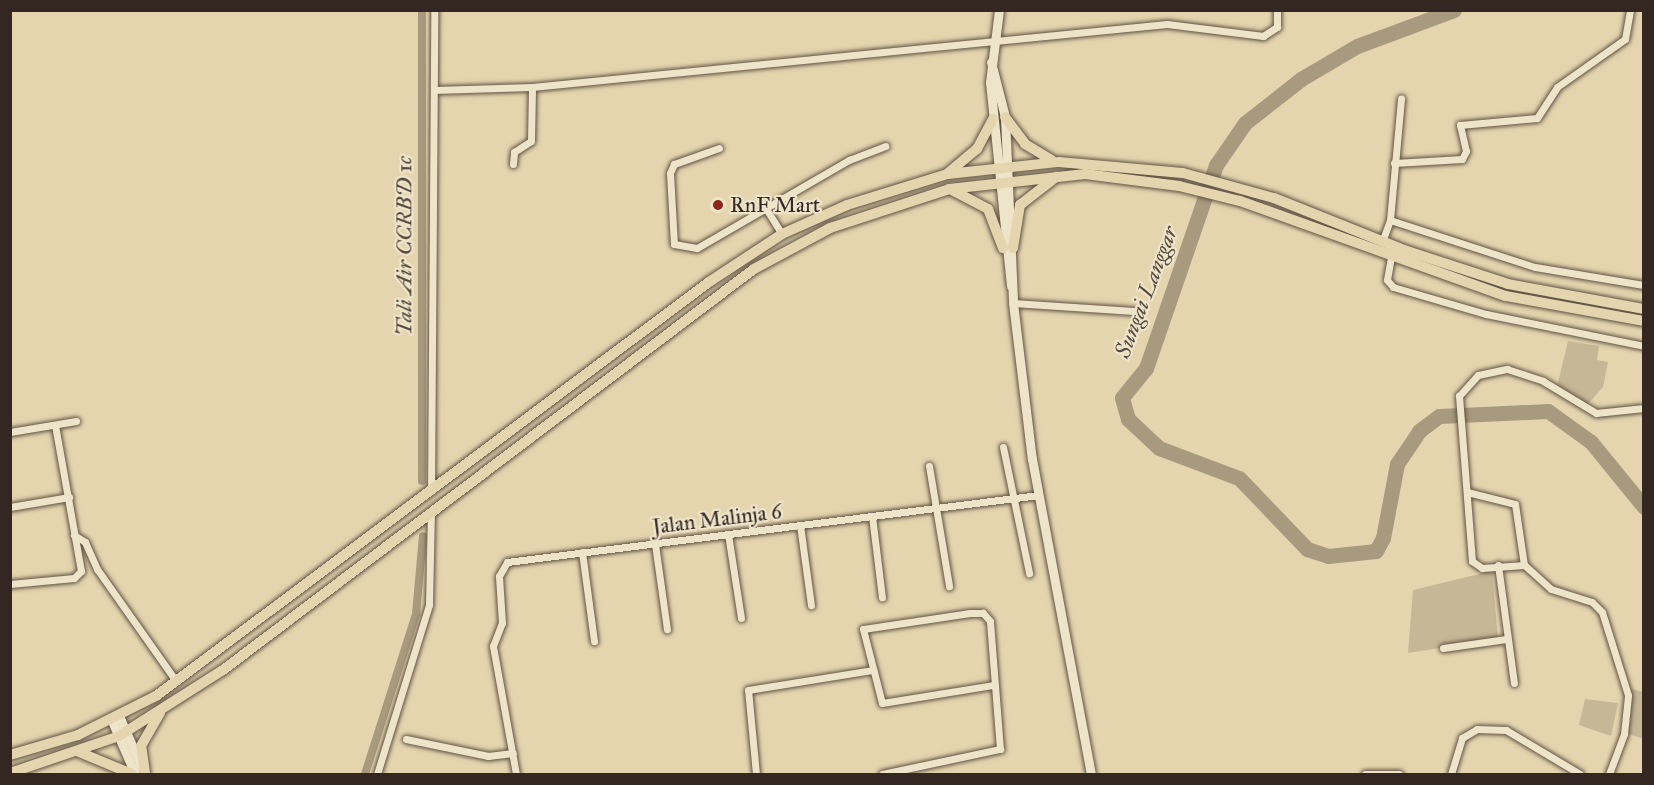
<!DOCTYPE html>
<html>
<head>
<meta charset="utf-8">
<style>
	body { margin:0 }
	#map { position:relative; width:1654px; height:785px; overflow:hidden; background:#e4d5ae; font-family:"IM FELL Great Primer",serif }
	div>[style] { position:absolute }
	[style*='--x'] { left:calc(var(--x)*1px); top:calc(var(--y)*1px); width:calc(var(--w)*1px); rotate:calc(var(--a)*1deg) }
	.green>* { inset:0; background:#c6b796 }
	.canal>* { height:8px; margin:-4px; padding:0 4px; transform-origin:4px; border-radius:4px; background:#a89a7e }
	.river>* { height:15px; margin:-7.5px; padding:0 7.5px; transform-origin:7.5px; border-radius:7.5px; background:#a89a7e }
	.roads { filter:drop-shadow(0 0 2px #605245) drop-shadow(0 0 2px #605245) }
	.minor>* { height:7px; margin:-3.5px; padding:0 3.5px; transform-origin:3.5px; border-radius:3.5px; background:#ede4ca }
	.secondary>* { height:9px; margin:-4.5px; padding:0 4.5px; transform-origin:4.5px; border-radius:4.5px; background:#ede4ca }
	.trunk>* { height:10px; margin:-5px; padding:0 5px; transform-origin:5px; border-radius:5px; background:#e4d5ae }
	.dots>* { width:16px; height:16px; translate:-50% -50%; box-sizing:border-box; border:3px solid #ede4ca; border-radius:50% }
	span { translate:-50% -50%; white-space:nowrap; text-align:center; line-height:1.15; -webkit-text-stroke:4.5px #ede4ca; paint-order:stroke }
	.poi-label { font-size:21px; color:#342722 }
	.left { translate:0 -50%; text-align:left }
	.street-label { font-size:21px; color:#342722 }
	.water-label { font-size:22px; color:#574a3e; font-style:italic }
	.frame { position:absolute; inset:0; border:12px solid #342722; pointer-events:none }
</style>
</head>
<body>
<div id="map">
	<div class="green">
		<i style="clip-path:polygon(1568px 341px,1599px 346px,1597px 360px,1608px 362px,1603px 387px,1586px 406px,1557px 387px)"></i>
		<i style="clip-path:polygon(1492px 571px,1498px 639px,1408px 653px,1413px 590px)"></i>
		<i style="clip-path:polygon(1628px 688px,1643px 692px,1643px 739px,1623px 732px)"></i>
		<i style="clip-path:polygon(1585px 699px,1618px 703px,1611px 736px,1579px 725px)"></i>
	</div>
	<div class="canal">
		<i style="--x:422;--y:481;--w:471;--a:-90"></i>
		<i style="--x:365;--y:774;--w:168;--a:-72.3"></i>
		<i style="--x:416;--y:614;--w:78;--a:-84.9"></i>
	</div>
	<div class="river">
		<i style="--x:1454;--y:10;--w:103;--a:159.6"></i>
		<i style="--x:1357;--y:46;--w:65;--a:149.5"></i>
		<i style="--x:1301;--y:79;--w:71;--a:141.8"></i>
		<i style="--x:1245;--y:123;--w:51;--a:124.6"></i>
		<i style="--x:1216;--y:165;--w:215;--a:109"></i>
		<i style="--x:1146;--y:368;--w:38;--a:129"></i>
		<i style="--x:1122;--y:398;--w:22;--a:74"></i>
		<i style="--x:1128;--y:419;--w:42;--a:43.1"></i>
		<i style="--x:1159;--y:448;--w:85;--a:20.6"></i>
		<i style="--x:1239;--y:478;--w:98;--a:46.2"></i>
		<i style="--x:1307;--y:549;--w:22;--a:18"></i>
		<i style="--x:1328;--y:556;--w:48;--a:-5.9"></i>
		<i style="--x:1376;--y:551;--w:15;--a:-62"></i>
		<i style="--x:1383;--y:538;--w:75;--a:-79.3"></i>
		<i style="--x:1397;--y:464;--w:40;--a:-56"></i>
		<i style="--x:1419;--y:431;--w:25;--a:-37"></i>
		<i style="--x:1439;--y:416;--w:109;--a:-2.6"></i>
		<i style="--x:1548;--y:411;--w:53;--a:35.8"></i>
		<i style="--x:1591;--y:442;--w:84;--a:50.8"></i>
	</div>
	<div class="roads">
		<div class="minor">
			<i style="--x:434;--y:90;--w:98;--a:-1.8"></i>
			<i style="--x:532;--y:87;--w:638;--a:-5.67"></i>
			<i style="--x:1167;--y:24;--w:97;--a:7.1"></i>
			<i style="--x:1263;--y:36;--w:17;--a:-33"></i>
			<i style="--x:1277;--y:27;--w:17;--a:-90"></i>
			<i style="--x:719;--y:148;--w:48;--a:160.4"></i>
			<i style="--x:674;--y:164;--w:10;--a:114"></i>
			<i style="--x:670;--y:173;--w:71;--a:86.8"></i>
			<i style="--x:674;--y:244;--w:23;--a:10"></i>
			<i style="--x:697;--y:248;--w:176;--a:-30.1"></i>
			<i style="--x:849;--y:160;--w:39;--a:-21"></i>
			<i style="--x:1394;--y:163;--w:68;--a:-3.4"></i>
			<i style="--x:1462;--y:159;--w:9;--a:-63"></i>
			<i style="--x:1466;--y:151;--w:27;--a:-103"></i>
			<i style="--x:1460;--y:125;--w:77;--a:-5.2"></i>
			<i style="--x:1537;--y:118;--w:37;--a:-57"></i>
			<i style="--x:1557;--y:87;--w:83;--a:-35.2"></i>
			<i style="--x:1625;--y:39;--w:29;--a:-80"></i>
			<i style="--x:513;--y:164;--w:12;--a:-85"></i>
			<i style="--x:514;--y:152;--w:20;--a:-33"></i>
			<i style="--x:531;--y:141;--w:54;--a:-88.9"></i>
			<i style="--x:765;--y:207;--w:32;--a:58"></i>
			<i style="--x:1390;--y:220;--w:152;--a:18"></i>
			<i style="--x:1535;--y:267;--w:110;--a:9.4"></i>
			<i style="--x:1382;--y:242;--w:23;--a:-70"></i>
			<i style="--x:1390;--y:220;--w:122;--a:-84.8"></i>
			<i style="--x:1391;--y:257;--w:23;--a:100"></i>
			<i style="--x:1387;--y:280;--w:9;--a:49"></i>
			<i style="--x:1393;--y:287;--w:97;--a:16.2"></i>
			<i style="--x:1486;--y:314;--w:161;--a:11.4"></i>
			<i style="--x:1013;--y:303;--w:121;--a:3.8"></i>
			<i style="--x:10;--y:432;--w:67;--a:-9.5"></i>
			<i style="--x:1003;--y:447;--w:129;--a:78.3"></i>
			<i style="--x:929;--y:466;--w:122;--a:80.5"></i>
			<i style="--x:431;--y:491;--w:481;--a:-89.6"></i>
			<i style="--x:1467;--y:492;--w:49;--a:14"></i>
			<i style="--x:1515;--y:504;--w:62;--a:81.6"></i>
			<i style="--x:10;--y:507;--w:60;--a:-9.6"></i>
			<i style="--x:872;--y:516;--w:82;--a:83"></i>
			<i style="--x:800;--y:525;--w:81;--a:82.2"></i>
			<i style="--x:728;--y:534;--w:85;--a:81.2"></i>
			<i style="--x:74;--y:535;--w:13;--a:32"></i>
			<i style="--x:85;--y:542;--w:30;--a:66"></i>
			<i style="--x:97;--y:569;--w:137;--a:54.8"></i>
			<i style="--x:655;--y:544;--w:86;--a:82"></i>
			<i style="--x:582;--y:552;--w:90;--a:82.3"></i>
			<i style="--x:1498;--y:565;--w:119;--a:82.3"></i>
			<i style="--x:10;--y:584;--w:64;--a:-5.4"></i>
			<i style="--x:74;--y:578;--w:10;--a:-45"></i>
			<i style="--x:81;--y:571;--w:148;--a:-100.1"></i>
			<i style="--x:1443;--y:648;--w:64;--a:-8.1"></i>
			<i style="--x:406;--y:739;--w:84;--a:11.7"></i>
			<i style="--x:488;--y:756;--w:25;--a:-7"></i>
			<i style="--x:377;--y:774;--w:177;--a:-72.9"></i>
			<i style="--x:429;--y:605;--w:92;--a:-88.8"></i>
			<i style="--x:516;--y:774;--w:130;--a:-100.2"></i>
			<i style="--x:493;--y:646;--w:25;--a:-69"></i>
			<i style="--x:502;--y:623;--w:47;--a:-93.7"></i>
			<i style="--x:499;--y:576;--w:16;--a:-60"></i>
			<i style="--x:507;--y:562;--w:536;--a:-7.18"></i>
			<i style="--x:756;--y:774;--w:84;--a:-95.4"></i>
			<i style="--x:748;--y:690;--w:127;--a:-9.1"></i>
			<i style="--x:882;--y:774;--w:121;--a:-12"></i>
			<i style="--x:1000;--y:749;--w:128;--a:-94.5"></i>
			<i style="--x:990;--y:621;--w:11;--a:-131"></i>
			<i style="--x:983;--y:613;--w:13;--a:180"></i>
			<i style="--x:970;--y:613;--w:108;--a:171.5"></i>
			<i style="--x:863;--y:629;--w:76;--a:75.6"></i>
			<i style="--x:882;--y:703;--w:112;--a:-9.2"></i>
			<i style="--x:1365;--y:774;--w:34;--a:0"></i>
			<i style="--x:1451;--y:774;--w:38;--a:-73"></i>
			<i style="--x:1462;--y:738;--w:17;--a:-31"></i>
			<i style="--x:1477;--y:729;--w:29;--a:2"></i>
			<i style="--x:1506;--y:730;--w:86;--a:30.7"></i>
			<i style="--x:1609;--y:774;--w:43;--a:-69.4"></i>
			<i style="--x:1624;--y:734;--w:39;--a:-84"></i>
			<i style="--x:1628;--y:695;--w:87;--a:-107.4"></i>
			<i style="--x:1602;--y:612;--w:14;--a:-135"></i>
			<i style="--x:1592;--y:602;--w:43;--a:-162.4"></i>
			<i style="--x:1551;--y:589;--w:36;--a:-138"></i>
			<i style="--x:1524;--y:565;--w:42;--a:175.9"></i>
			<i style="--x:1482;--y:568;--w:12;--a:-145"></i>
			<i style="--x:1472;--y:561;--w:166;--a:-94.5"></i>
			<i style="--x:1459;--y:396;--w:28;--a:-48"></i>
			<i style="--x:1478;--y:375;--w:30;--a:-12"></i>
			<i style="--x:1507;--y:369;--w:38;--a:18"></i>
			<i style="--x:1543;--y:381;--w:62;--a:31.1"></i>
			<i style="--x:1596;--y:413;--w:48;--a:-5.9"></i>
		</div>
		<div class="secondary">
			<i style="--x:999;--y:10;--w:73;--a:97.1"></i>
			<i style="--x:990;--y:82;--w:205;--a:84.1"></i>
			<i style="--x:991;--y:62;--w:57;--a:75.7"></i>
			<i style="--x:1005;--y:117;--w:186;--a:87.5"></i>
			<i style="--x:1013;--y:303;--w:157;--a:83.1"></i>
			<i style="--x:1032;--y:459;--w:320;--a:79.4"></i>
			<i style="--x:120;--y:718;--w:55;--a:66.3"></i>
			<i style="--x:112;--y:721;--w:58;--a:66.5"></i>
		</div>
		<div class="trunk">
			<i style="--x:1005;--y:117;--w:34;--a:53"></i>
			<i style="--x:1025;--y:144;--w:31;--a:31"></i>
			<i style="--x:948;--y:173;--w:38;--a:-40"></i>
			<i style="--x:977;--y:149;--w:34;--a:-62"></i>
			<i style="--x:952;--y:190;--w:41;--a:27.8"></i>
			<i style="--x:988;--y:209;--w:42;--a:69"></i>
			<i style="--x:1013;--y:248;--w:44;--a:-80.8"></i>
			<i style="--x:1020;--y:205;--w:46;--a:-37.9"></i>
			<i style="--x:79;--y:752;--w:57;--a:22.5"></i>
			<i style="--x:10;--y:755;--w:71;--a:-16.4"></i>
			<i style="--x:78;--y:735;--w:87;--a:-26.6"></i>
			<i style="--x:156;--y:696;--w:691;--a:-36.82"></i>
			<i style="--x:709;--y:282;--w:87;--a:-33.3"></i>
			<i style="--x:782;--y:234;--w:71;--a:-24"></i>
			<i style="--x:847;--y:205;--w:106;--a:-17.1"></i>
			<i style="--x:948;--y:174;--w:112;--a:-6.2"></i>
			<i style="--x:1059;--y:162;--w:124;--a:5.1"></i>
			<i style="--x:1183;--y:173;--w:94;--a:15.4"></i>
			<i style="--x:1274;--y:198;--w:140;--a:21.8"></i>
			<i style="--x:1404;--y:250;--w:109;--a:18.1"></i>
			<i style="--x:1508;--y:284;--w:138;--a:10.4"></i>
			<i style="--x:10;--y:773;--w:115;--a:-18.7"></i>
			<i style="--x:119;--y:736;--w:123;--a:-32.4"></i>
			<i style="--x:223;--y:670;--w:665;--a:-37.06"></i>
			<i style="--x:754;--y:269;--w:86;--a:-28.3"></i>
			<i style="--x:830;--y:228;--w:125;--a:-18.1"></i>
			<i style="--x:949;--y:189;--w:137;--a:-6.3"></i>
			<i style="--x:1085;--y:174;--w:95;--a:7.3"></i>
			<i style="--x:1179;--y:186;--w:63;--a:13.8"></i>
			<i style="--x:1240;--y:201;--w:282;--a:19.7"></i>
			<i style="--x:1506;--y:296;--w:140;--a:10.3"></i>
			<i style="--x:145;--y:773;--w:27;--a:-98"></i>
			<i style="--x:141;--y:746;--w:38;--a:-60"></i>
		</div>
	</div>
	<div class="dots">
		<i style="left:718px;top:205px;background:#8f2418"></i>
	</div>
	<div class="poi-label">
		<span class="left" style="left:730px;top:205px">RnF Mart</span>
	</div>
	<div class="street-label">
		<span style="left:717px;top:519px;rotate:-7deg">Jalan Malinja 6</span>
	</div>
	<div class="water-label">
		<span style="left:404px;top:246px;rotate:-90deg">Tali Air CCRBD 1c</span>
		<span style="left:1146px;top:292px;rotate:-69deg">Sungai Langgar</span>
	</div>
	<div class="frame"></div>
</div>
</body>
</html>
